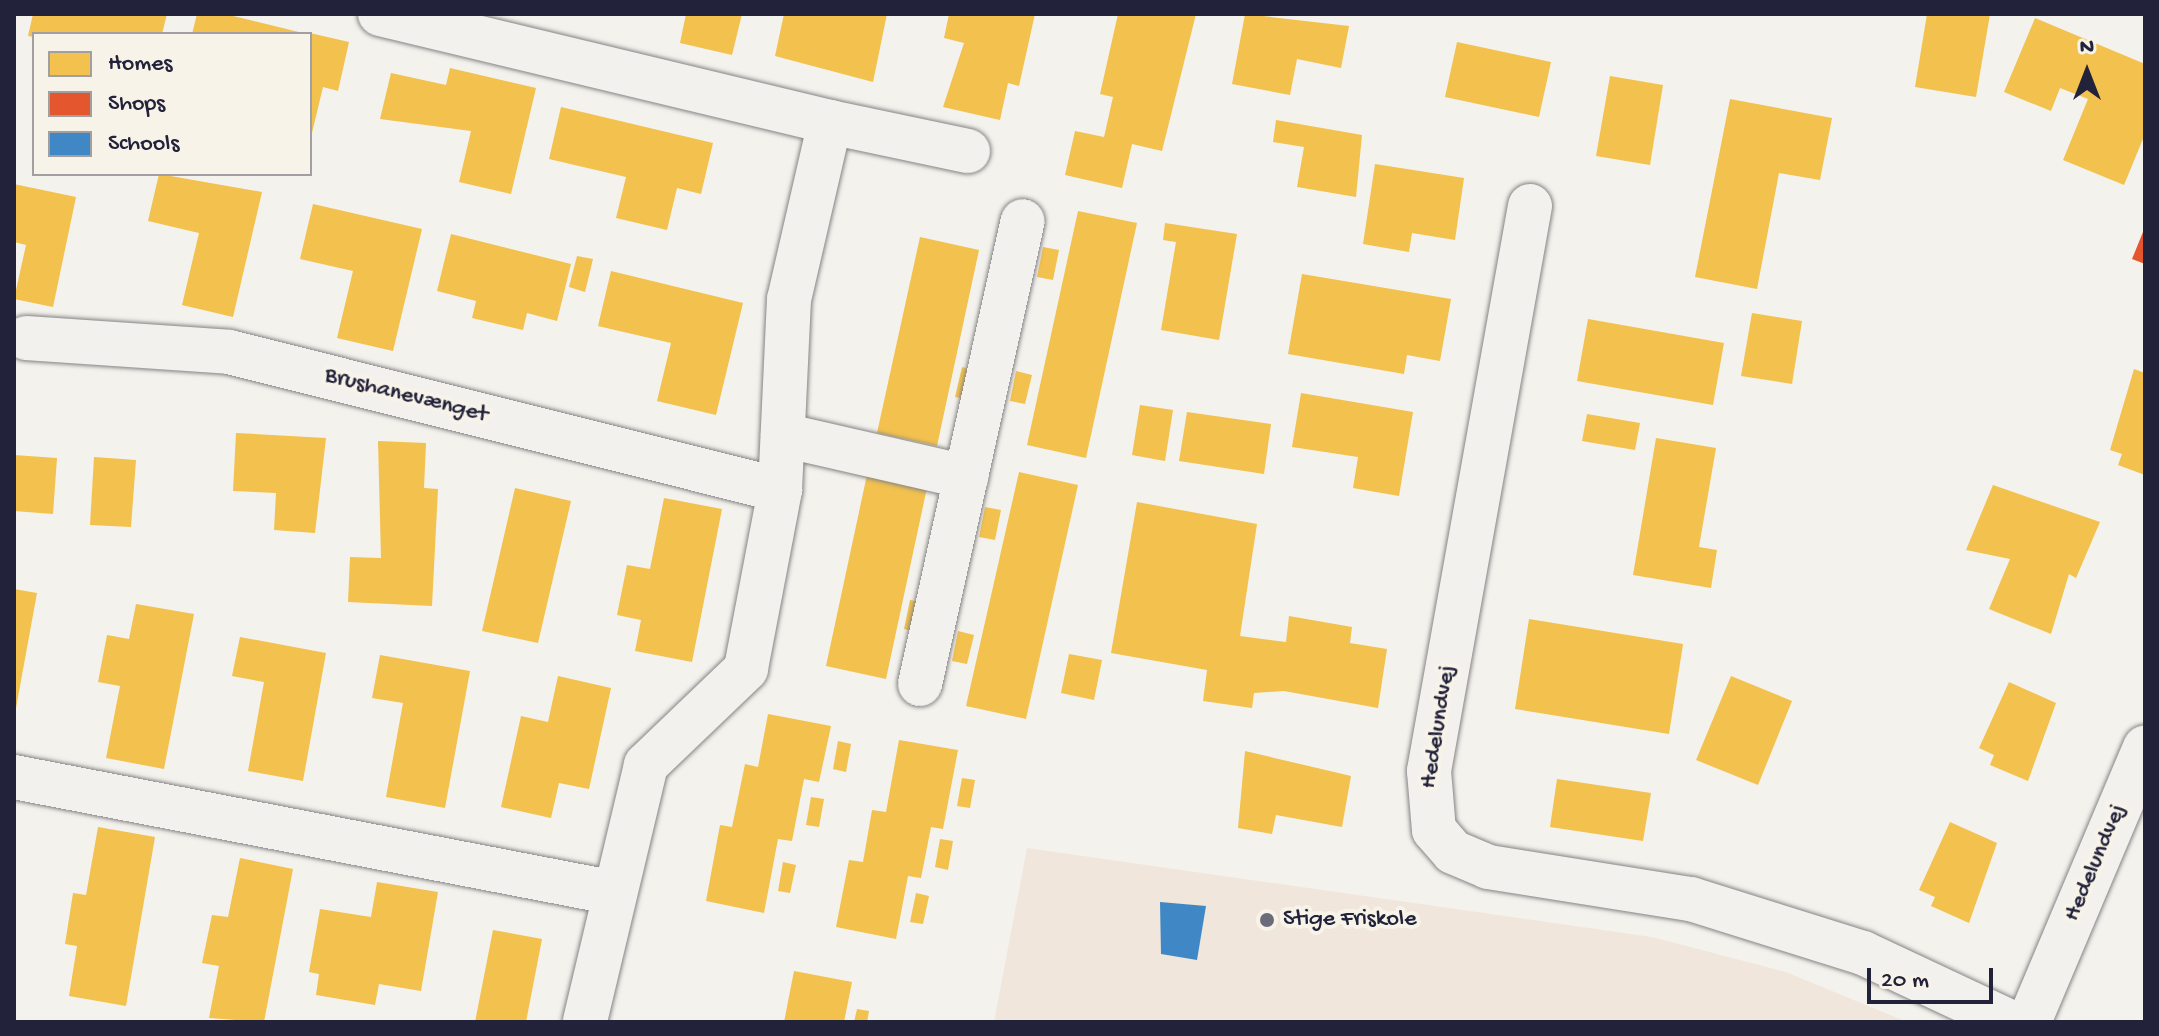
<!DOCTYPE html>
<html>
<head>
<meta charset="utf-8">
<style>
	body { margin:0 }
	#map { position:relative; width:2159px; height:1036px; overflow:hidden; background:#f4f2ec; font-family:"Gochi Hand",sans-serif }
	div>[style] { position:absolute }
	[style*='--x'] { left:calc(var(--x)*1px); top:calc(var(--y)*1px); width:calc(var(--w)*1px); rotate:calc(var(--a)*1deg) }
	.built>* { inset:0; background:#f0e6db }
	.homes>* { inset:0; background:#f2c14e }
	.shops>* { inset:0; background:#e4572e }
	.schools>* { inset:0; background:#3f88c5 }
	.roads { filter:drop-shadow(0 0 2px #858486) drop-shadow(0 0 2px #858486) }
	.street>* { height:44px; margin:-22px; padding:0 22px; transform-origin:22px; border-radius:22px; background:#f2f1ed }
	.secondary>* { height:44px; margin:-22px; padding:0 22px; transform-origin:22px; border-radius:22px; background:#f2f1ed }
	.dots>* { width:22px; height:22px; translate:-50% -50%; box-sizing:border-box; border:4px solid #f7f3e8; border-radius:50% }
	span { translate:-50% -50%; white-space:nowrap; text-align:center; line-height:1.15; -webkit-text-stroke:8px #f7f3e8; paint-order:stroke }
	.street-label { font-size:24px; color:#22223b }
	.poi-label { font-size:24px; color:#22223b }
	.left { translate:0 -50%; text-align:left }
	.frame { position:absolute; inset:0; border:16px solid #22223b; pointer-events:none }
	.legend { position:absolute; left:32px; top:32px; width:280px; height:144px; box-sizing:border-box; background:#f7f3e8; border:2px solid #a29fa3; margin:0; padding:10px 14px; list-style:none; font-size:24px; color:#22223b }
	.legend li { display:flex; align-items:center; gap:16px; height:40px }
	.legend b { width:40px; border:2px solid #a29fa3 }
	.north { position:absolute; left:2047px; top:32px; width:80px; height:80px; -webkit-text-stroke:6px #f7f3e8; paint-order:stroke; rotate:0deg; font-size:22px; font-weight:700; line-height:32px; text-align:center; color:#22223b }
	.north::after { content:''; display:block; margin:auto; width:28px; height:36px; background:#22223b; clip-path:polygon(50% 0,100% 100%,50% 72%,0 100%) }
	.scale { position:absolute; left:1867px; top:968px; width:126px; height:36px; box-sizing:border-box; border:4px solid #22223b; border-top:0; padding-left:10px; font-size:24px; line-height:28px; white-space:nowrap; color:#22223b; -webkit-text-stroke:6px #f7f3e8; paint-order:stroke }
</style>
</head>
<body>
<div id="map">
	<div class="built">
		<i style="clip-path:polygon(1027px 848px,1652px 937px,1786px 972px,1907px 1022px,994px 1022px)"></i>
	</div>
	<div class="homes">
		<i style="clip-path:polygon(33px 14px,167px 14px,162px 34px,34px 37px,28px 36px)"></i>
		<i style="clip-path:polygon(197px 14px,225px 14px,307px 34px,192px 34px)"></i>
		<i style="clip-path:polygon(686px 14px,742px 14px,732px 55px,680px 43px)"></i>
		<i style="clip-path:polygon(784px 14px,887px 14px,873px 82px,775px 56px)"></i>
		<i style="clip-path:polygon(949px 14px,1035px 14px,1019px 86px,1008px 83px,1000px 120px,943px 107px,964px 43px,944px 38px)"></i>
		<i style="clip-path:polygon(1118px 14px,1196px 14px,1162px 151px,1132px 144px,1122px 188px,1065px 175px,1075px 131px,1104px 137px,1113px 97px,1100px 94px)"></i>
		<i style="clip-path:polygon(1245px 14px,1349px 26px,1341px 68px,1297px 59px,1290px 95px,1232px 84px)"></i>
		<i style="clip-path:polygon(1927px 14px,1990px 14px,1976px 97px,1915px 87px)"></i>
		<i style="clip-path:polygon(2035px 18px,2145px 64px,2145px 134px,2124px 185px,2063px 160px,2088px 99px,2060px 88px,2051px 111px,2004px 92px)"></i>
		<i style="clip-path:polygon(310px 33px,349px 42px,338px 91px,323px 87px,311px 137px)"></i>
		<i style="clip-path:polygon(1457px 42px,1551px 62px,1539px 117px,1445px 97px)"></i>
		<i style="clip-path:polygon(450px 68px,536px 88px,511px 194px,459px 182px,471px 131px,380px 119px,391px 73px,446px 85px)"></i>
		<i style="clip-path:polygon(1610px 76px,1663px 85px,1650px 165px,1596px 156px)"></i>
		<i style="clip-path:polygon(1730px 99px,1832px 118px,1820px 180px,1779px 173px,1757px 289px,1695px 277px)"></i>
		<i style="clip-path:polygon(561px 107px,713px 143px,701px 194px,677px 188px,667px 230px,616px 218px,626px 177px,549px 159px)"></i>
		<i style="clip-path:polygon(1276px 120px,1362px 135px,1356px 197px,1297px 187px,1304px 147px,1273px 142px)"></i>
		<i style="clip-path:polygon(1375px 164px,1464px 178px,1455px 240px,1412px 233px,1409px 252px,1363px 244px)"></i>
		<i style="clip-path:polygon(159px 174px,262px 192px,233px 317px,182px 305px,199px 233px,148px 221px)"></i>
		<i style="clip-path:polygon(14px 184px,76px 197px,53px 307px,14px 299px,26px 245px,14px 242px)"></i>
		<i style="clip-path:polygon(313px 204px,422px 229px,393px 351px,337px 338px,353px 271px,300px 259px)"></i>
		<i style="clip-path:polygon(1078px 211px,1137px 223px,1086px 458px,1027px 445px)"></i>
		<i style="clip-path:polygon(1165px 223px,1237px 234px,1219px 340px,1161px 330px,1176px 242px,1163px 240px)"></i>
		<i style="clip-path:polygon(451px 234px,571px 264px,557px 321px,527px 313px,523px 330px,472px 318px,476px 301px,437px 291px)"></i>
		<i style="clip-path:polygon(920px 237px,979px 250px,937px 446px,877px 433px)"></i>
		<i style="clip-path:polygon(1043px 247px,1059px 250px,1053px 280px,1037px 277px)"></i>
		<i style="clip-path:polygon(577px 256px,593px 259px,585px 292px,569px 287px)"></i>
		<i style="clip-path:polygon(611px 271px,743px 303px,716px 415px,657px 401px,671px 343px,598px 326px)"></i>
		<i style="clip-path:polygon(1302px 274px,1451px 299px,1440px 361px,1407px 355px,1404px 374px,1288px 354px)"></i>
		<i style="clip-path:polygon(1752px 313px,1802px 321px,1792px 384px,1741px 376px)"></i>
		<i style="clip-path:polygon(1588px 319px,1724px 343px,1713px 405px,1577px 381px)"></i>
		<i style="clip-path:polygon(962px 367px,977px 371px,971px 400px,955px 397px)"></i>
		<i style="clip-path:polygon(2134px 369px,2145px 373px,2145px 475px,2118px 465px,2122px 454px,2110px 450px)"></i>
		<i style="clip-path:polygon(1016px 371px,1032px 375px,1025px 404px,1010px 401px)"></i>
		<i style="clip-path:polygon(1301px 393px,1413px 412px,1399px 496px,1353px 488px,1358px 457px,1292px 447px)"></i>
		<i style="clip-path:polygon(1140px 405px,1173px 410px,1165px 461px,1132px 455px)"></i>
		<i style="clip-path:polygon(1187px 412px,1271px 424px,1264px 474px,1179px 461px)"></i>
		<i style="clip-path:polygon(1587px 414px,1640px 423px,1635px 450px,1582px 441px)"></i>
		<i style="clip-path:polygon(236px 433px,326px 438px,315px 533px,274px 530px,276px 493px,233px 491px)"></i>
		<i style="clip-path:polygon(1656px 438px,1716px 448px,1699px 547px,1717px 550px,1711px 588px,1633px 575px)"></i>
		<i style="clip-path:polygon(378px 441px,426px 443px,424px 488px,438px 489px,432px 606px,348px 602px,350px 557px,381px 558px)"></i>
		<i style="clip-path:polygon(14px 455px,57px 458px,53px 514px,14px 511px)"></i>
		<i style="clip-path:polygon(94px 457px,136px 460px,131px 527px,90px 525px)"></i>
		<i style="clip-path:polygon(868px 470px,928px 483px,886px 679px,826px 666px)"></i>
		<i style="clip-path:polygon(1019px 472px,1078px 485px,1026px 719px,966px 706px)"></i>
		<i style="clip-path:polygon(1993px 485px,2100px 522px,2076px 578px,2069px 574px,2051px 634px,1989px 609px,2010px 559px,1966px 550px)"></i>
		<i style="clip-path:polygon(515px 488px,571px 501px,538px 643px,482px 631px)"></i>
		<i style="clip-path:polygon(664px 498px,722px 509px,692px 662px,635px 651px,641px 620px,617px 615px,627px 565px,650px 569px)"></i>
		<i style="clip-path:polygon(1137px 502px,1257px 524px,1240px 636px,1286px 642px,1289px 616px,1352px 627px,1350px 643px,1387px 649px,1378px 708px,1284px 691px,1254px 693px,1252px 708px,1203px 701px,1207px 670px,1111px 653px)"></i>
		<i style="clip-path:polygon(985px 507px,1001px 510px,995px 540px,979px 537px)"></i>
		<i style="clip-path:polygon(14px 589px,37px 593px,16px 708px,14px 708px)"></i>
		<i style="clip-path:polygon(910px 600px,926px 603px,919px 633px,904px 629px)"></i>
		<i style="clip-path:polygon(136px 604px,194px 614px,164px 769px,106px 758px,120px 686px,98px 682px,107px 635px,129px 639px)"></i>
		<i style="clip-path:polygon(1529px 619px,1683px 644px,1669px 734px,1515px 709px)"></i>
		<i style="clip-path:polygon(958px 631px,974px 635px,967px 664px,952px 661px)"></i>
		<i style="clip-path:polygon(240px 637px,326px 653px,303px 781px,248px 771px,264px 682px,232px 676px)"></i>
		<i style="clip-path:polygon(1069px 654px,1102px 660px,1094px 700px,1061px 693px)"></i>
		<i style="clip-path:polygon(380px 655px,470px 671px,445px 808px,386px 797px,403px 703px,372px 698px)"></i>
		<i style="clip-path:polygon(558px 676px,611px 688px,589px 789px,559px 783px,551px 818px,501px 807px,521px 716px,548px 722px)"></i>
		<i style="clip-path:polygon(1731px 676px,1792px 701px,1758px 785px,1696px 760px)"></i>
		<i style="clip-path:polygon(2009px 682px,2056px 703px,2028px 781px,1990px 765px,1994px 755px,1979px 748px)"></i>
		<i style="clip-path:polygon(768px 714px,831px 726px,819px 782px,804px 779px,792px 841px,778px 839px,764px 913px,706px 901px,720px 825px,732px 827px,745px 764px,758px 767px)"></i>
		<i style="clip-path:polygon(899px 740px,958px 750px,943px 829px,931px 827px,921px 878px,908px 876px,896px 939px,836px 927px,849px 860px,863px 862px,872px 810px,886px 812px)"></i>
		<i style="clip-path:polygon(838px 741px,851px 744px,846px 772px,833px 769px)"></i>
		<i style="clip-path:polygon(1245px 751px,1351px 776px,1342px 827px,1276px 815px,1272px 834px,1238px 828px)"></i>
		<i style="clip-path:polygon(962px 778px,975px 780px,970px 808px,957px 806px)"></i>
		<i style="clip-path:polygon(1557px 779px,1651px 793px,1643px 841px,1550px 827px)"></i>
		<i style="clip-path:polygon(811px 797px,824px 799px,819px 827px,806px 825px)"></i>
		<i style="clip-path:polygon(1950px 822px,1997px 843px,1969px 923px,1931px 906px,1935px 897px,1919px 890px)"></i>
		<i style="clip-path:polygon(98px 827px,155px 837px,126px 1006px,69px 996px,77px 946px,65px 944px,73px 893px,86px 895px)"></i>
		<i style="clip-path:polygon(940px 839px,953px 841px,948px 870px,935px 867px)"></i>
		<i style="clip-path:polygon(240px 858px,293px 869px,264px 1022px,209px 1018px,219px 966px,202px 963px,212px 915px,228px 917px)"></i>
		<i style="clip-path:polygon(783px 862px,796px 865px,790px 893px,778px 891px)"></i>
		<i style="clip-path:polygon(377px 882px,438px 892px,421px 991px,379px 984px,375px 1005px,316px 995px,319px 974px,309px 972px,320px 909px,371px 917px)"></i>
		<i style="clip-path:polygon(916px 893px,929px 896px,923px 924px,910px 922px)"></i>
		<i style="clip-path:polygon(493px 930px,542px 939px,526px 1022px,475px 1022px)"></i>
		<i style="clip-path:polygon(794px 971px,852px 982px,844px 1022px,784px 1022px)"></i>
		<i style="clip-path:polygon(857px 1009px,869px 1011px,867px 1022px,854px 1022px)"></i>
	</div>
	<div class="shops">
		<i style="clip-path:polygon(2145px 227px,2145px 264px,2132px 259px)"></i>
	</div>
	<div class="schools">
		<i style="clip-path:polygon(1160px 902px,1206px 906px,1197px 960px,1161px 954px)"></i>
	</div>
	<div class="roads">
		<div class="street">
			<i style="--x:380;--y:14;--w:463;--a:13.5"></i>
			<i style="--x:830;--y:122;--w:182;--a:103"></i>
			<i style="--x:789;--y:299;--w:191;--a:92.7"></i>
			<i style="--x:830;--y:122;--w:141;--a:11.9"></i>
			<i style="--x:1530;--y:206;--w:574;--a:100.14"></i>
			<i style="--x:1429;--y:771;--w:59;--a:85.2"></i>
			<i style="--x:1434;--y:830;--w:29;--a:49"></i>
			<i style="--x:1453;--y:852;--w:38;--a:23"></i>
			<i style="--x:1488;--y:867;--w:206;--a:9"></i>
			<i style="--x:1691;--y:899;--w:180;--a:17.4"></i>
			<i style="--x:1863;--y:953;--w:162;--a:25.1"></i>
			<i style="--x:26;--y:338;--w:203;--a:3.9"></i>
			<i style="--x:229;--y:352;--w:568;--a:14.06"></i>
			<i style="--x:780;--y:490;--w:182;--a:100.8"></i>
			<i style="--x:746;--y:669;--w:139;--a:136.2"></i>
			<i style="--x:646;--y:765;--w:264;--a:103.4"></i>
			<i style="--x:783;--y:435;--w:188;--a:12.9"></i>
			<i style="--x:920;--y:684;--w:474;--a:-77.5"></i>
			<i style="--x:14;--y:777;--w:612;--a:10.92"></i>
		</div>
		<div class="secondary">
			<i style="--x:2029;--y:1022;--w:298;--a:-67.1"></i>
		</div>
	</div>
	<div class="dots">
		<i style="left:1267px;top:920px;background:#6c6b79"></i>
	</div>
	<div class="street-label">
		<span style="left:406px;top:396px;rotate:14deg">Brushanevænget</span>
		<span style="left:1439px;top:727px;rotate:-81deg">Hedelundvej</span>
		<span style="left:2096px;top:863px;rotate:-67deg">Hedelundvej</span>
	</div>
	<div class="poi-label">
		<span class="left" style="left:1283px;top:920px">Stige Friskole</span>
	</div>
	<div class="frame"></div>
	<ul class="legend">
	<li><b style="height:22px;background:#f2c14e"></b>Homes</li>
	<li><b style="height:22px;background:#e4572e"></b>Shops</li>
	<li><b style="height:22px;background:#3f88c5"></b>Schools</li>
	</ul>
	<div class="north">N</div>
	<div class="scale">20 m</div>
</div>
</body>
</html>
